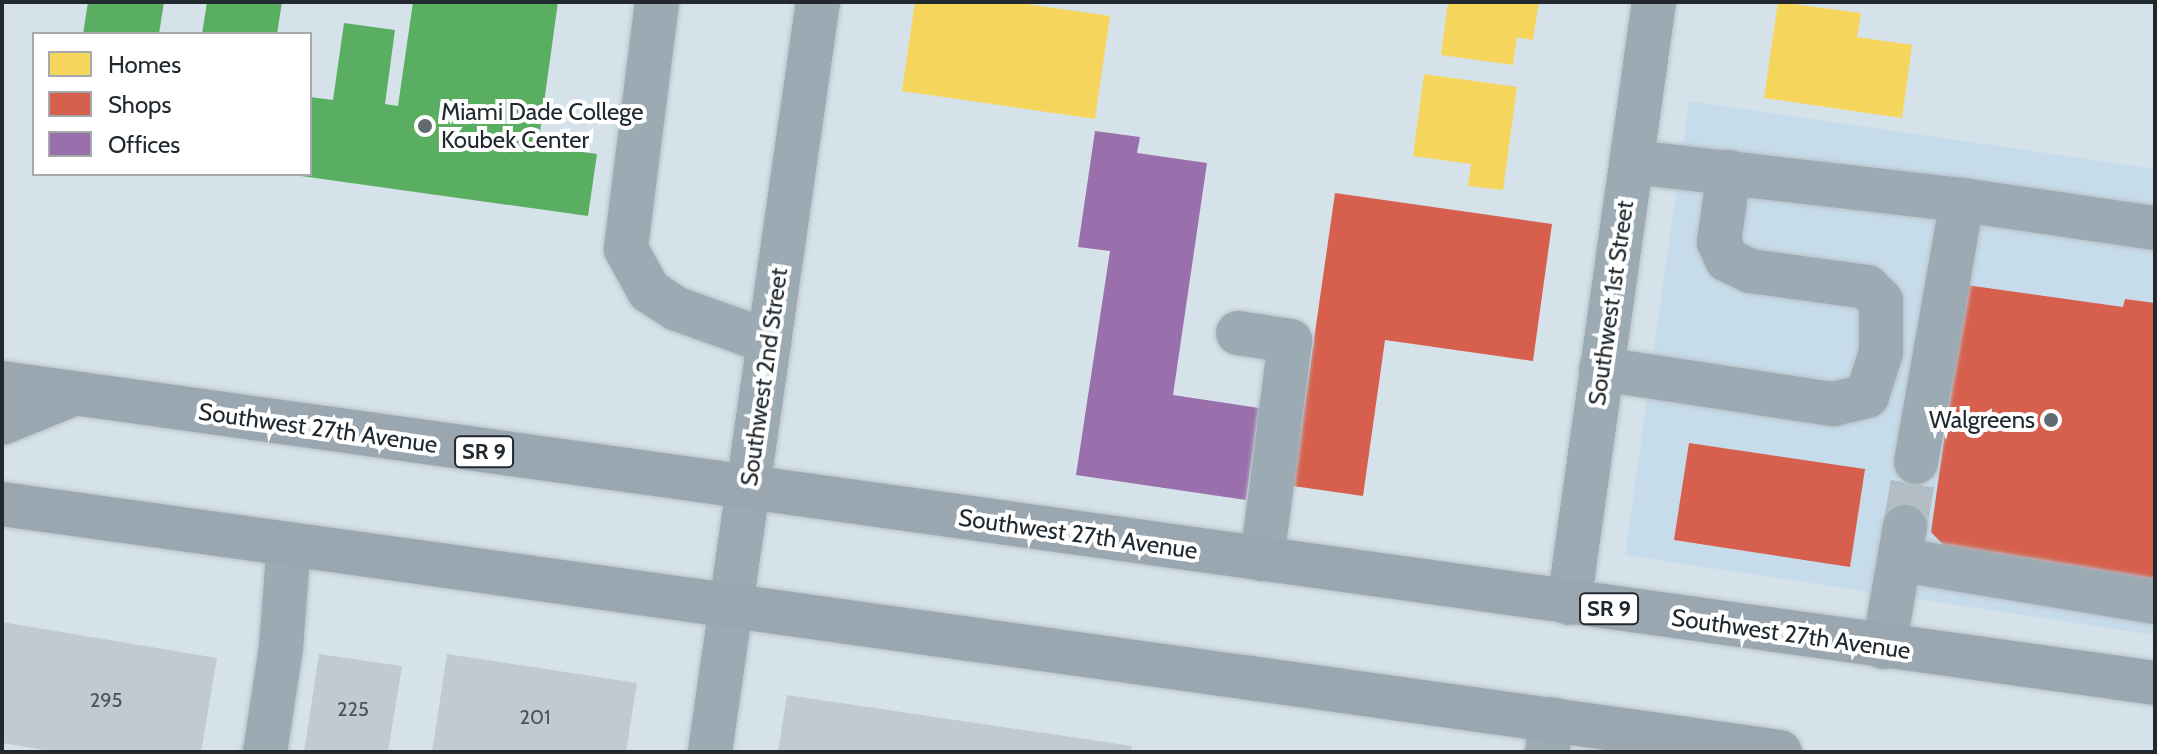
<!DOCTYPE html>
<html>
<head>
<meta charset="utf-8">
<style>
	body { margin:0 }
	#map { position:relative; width:2157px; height:754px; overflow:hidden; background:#d6e2ea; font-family:Cabin,sans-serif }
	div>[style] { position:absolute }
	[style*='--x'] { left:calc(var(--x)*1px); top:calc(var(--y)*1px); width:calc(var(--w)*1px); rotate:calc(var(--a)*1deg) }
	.built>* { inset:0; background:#c7dcea }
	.homes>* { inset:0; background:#f6d55c }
	.shops>* { inset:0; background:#d6604d }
	.offices>* { inset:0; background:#9970ab }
	.public>* { inset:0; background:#5aae61 }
	.building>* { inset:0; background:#c0cad0 }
	.minor-tunnel>* { height:44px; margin-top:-22px; transform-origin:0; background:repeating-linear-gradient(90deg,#b2bdc5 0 44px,transparent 0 66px) }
	.roads { filter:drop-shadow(0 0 2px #b7c0c7) drop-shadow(0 0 2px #b7c0c7) }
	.minor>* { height:44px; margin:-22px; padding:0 22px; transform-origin:22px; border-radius:22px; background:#9caab3 }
	.highway>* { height:44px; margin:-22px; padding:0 22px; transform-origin:22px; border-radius:22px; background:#9aa7b0 }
	.dots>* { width:22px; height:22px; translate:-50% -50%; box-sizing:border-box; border:4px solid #fff; border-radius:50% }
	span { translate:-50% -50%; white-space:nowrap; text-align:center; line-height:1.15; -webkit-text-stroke:8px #fff; paint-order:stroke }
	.number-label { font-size:20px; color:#4a5359 }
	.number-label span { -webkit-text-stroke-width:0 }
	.shield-label span { padding:2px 6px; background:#fff; border:2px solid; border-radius:6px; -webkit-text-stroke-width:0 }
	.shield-label { font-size:22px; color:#21292f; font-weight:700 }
	.poi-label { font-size:24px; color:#21292f }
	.left { translate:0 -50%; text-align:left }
	.right { translate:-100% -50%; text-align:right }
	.street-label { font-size:24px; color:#21292f }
	.frame { position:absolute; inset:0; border:4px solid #21292f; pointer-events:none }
	.legend { position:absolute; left:32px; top:32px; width:280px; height:144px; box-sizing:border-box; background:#fff; border:2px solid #a6a9ac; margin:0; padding:10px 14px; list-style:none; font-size:24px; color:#21292f }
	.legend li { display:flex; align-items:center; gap:16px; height:40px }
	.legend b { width:40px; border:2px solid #a6a9ac }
</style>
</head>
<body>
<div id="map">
	<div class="built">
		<i style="clip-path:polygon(1689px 101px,2155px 169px,2155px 635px,1625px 555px)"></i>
	</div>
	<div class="homes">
		<i style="clip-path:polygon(915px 2px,1013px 2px,1110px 16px,1095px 119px,902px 91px)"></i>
		<i style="clip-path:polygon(1448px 2px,1539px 2px,1533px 40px,1517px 37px,1513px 65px,1441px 55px)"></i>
		<i style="clip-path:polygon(1778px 2px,1861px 13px,1857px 37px,1912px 45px,1902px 118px,1764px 98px)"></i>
		<i style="clip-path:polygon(1424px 74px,1517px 87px,1503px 190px,1468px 186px,1471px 164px,1413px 156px)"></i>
	</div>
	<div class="shops">
		<i style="clip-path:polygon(1335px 193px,1552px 224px,1533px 361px,1385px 340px,1363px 496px,1293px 486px)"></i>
		<i style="clip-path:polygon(1966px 285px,2123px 307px,2125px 299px,2155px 303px,2155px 585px,1954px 556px,1931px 532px)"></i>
		<i style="clip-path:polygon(1689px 443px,1865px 469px,1850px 567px,1674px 540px)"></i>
	</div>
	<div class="offices">
		<i style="clip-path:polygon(1095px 131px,1140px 137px,1137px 153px,1207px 163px,1173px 395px,1259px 408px,1246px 500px,1076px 475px,1110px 251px,1078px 247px)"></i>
	</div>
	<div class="public">
		<i style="clip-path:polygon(88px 2px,164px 2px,159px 34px,83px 34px)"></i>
		<i style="clip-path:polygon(207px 2px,282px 2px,277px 34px,202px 34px)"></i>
		<i style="clip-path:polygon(413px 2px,558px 2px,538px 146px,597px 154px,588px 216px,301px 176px,310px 174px,310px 97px,333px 100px,344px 23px,395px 30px,385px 104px,398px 106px)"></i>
	</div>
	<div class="building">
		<i style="clip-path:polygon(2px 622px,217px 658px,201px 752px,57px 752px,2px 743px)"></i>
		<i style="clip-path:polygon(319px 654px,402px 666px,388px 752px,304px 752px)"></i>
		<i style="clip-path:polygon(447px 654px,637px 683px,626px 752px,432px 752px)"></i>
		<i style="clip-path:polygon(787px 695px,1132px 746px,1131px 752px,778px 752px)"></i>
	</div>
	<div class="minor-tunnel">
		<i style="--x:1905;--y:527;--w:66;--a:-80.4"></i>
	</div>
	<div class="roads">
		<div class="minor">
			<i style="--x:657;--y:2;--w:249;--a:97.2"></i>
			<i style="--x:626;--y:249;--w:48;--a:61.3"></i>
			<i style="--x:649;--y:291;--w:33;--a:33"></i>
			<i style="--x:677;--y:309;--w:98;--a:19.7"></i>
			<i style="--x:1632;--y:162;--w:332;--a:6.6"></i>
			<i style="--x:1962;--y:200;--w:195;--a:8.3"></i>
			<i style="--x:1238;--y:333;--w:53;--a:8.7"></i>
			<i style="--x:1290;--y:341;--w:220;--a:97.3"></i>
			<i style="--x:1601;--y:369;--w:235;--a:8.6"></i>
			<i style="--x:1833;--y:404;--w:35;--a:-13"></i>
			<i style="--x:1867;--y:396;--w:46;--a:-72.3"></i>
			<i style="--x:1881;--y:352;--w:51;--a:-90"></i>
			<i style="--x:1881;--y:301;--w:20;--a:-135"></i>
			<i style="--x:1867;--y:287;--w:118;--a:-172.2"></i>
			<i style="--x:1750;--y:271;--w:25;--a:-154"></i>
			<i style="--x:1727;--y:260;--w:20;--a:-114"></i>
			<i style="--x:1719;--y:242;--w:71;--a:-81.9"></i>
			<i style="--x:1916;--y:462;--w:266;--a:-80"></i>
			<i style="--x:1901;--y:560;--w:257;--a:9.4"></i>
			<i style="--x:1569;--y:603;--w:607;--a:-81.95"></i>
			<i style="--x:1884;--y:647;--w:122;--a:-80.1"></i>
			<i style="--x:265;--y:752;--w:106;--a:-81.3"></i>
			<i style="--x:281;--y:647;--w:103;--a:-85.6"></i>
			<i style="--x:710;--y:752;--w:758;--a:-81.81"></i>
			<i style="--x:1547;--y:752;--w:33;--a:-81"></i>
		</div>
		<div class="highway">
			<i style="--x:2;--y:383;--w:2174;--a:7.93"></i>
			<i style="--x:2;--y:423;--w:77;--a:-22.2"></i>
			<i style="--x:2;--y:504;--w:1795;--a:7.94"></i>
		</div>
	</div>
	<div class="dots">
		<i style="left:425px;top:126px;background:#606a70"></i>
		<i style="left:2051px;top:420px;background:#606a70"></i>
	</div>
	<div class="number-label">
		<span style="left:106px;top:700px">295</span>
		<span style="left:353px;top:709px">225</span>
		<span style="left:535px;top:717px">201</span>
	</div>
	<div class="shield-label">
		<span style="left:484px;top:452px">SR 9</span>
		<span style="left:1609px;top:609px">SR 9</span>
	</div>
	<div class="poi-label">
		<span class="left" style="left:441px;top:126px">Miami Dade College<br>Koubek Center</span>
		<span class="right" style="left:2035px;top:420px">Walgreens</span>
	</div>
	<div class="street-label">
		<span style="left:1611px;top:303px;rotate:-82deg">Southwest 1st Street</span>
		<span style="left:764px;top:377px;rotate:-82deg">Southwest 2nd Street</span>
		<span style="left:318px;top:428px;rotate:8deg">Southwest 27th Avenue</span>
		<span style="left:1078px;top:534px;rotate:8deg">Southwest 27th Avenue</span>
		<span style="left:1791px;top:634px;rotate:8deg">Southwest 27th Avenue</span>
	</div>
	<div class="frame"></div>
	<ul class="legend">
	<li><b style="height:22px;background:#f6d55c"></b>Homes</li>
	<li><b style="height:22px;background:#d6604d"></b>Shops</li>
	<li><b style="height:22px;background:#9970ab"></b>Offices</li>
	</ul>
</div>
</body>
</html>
